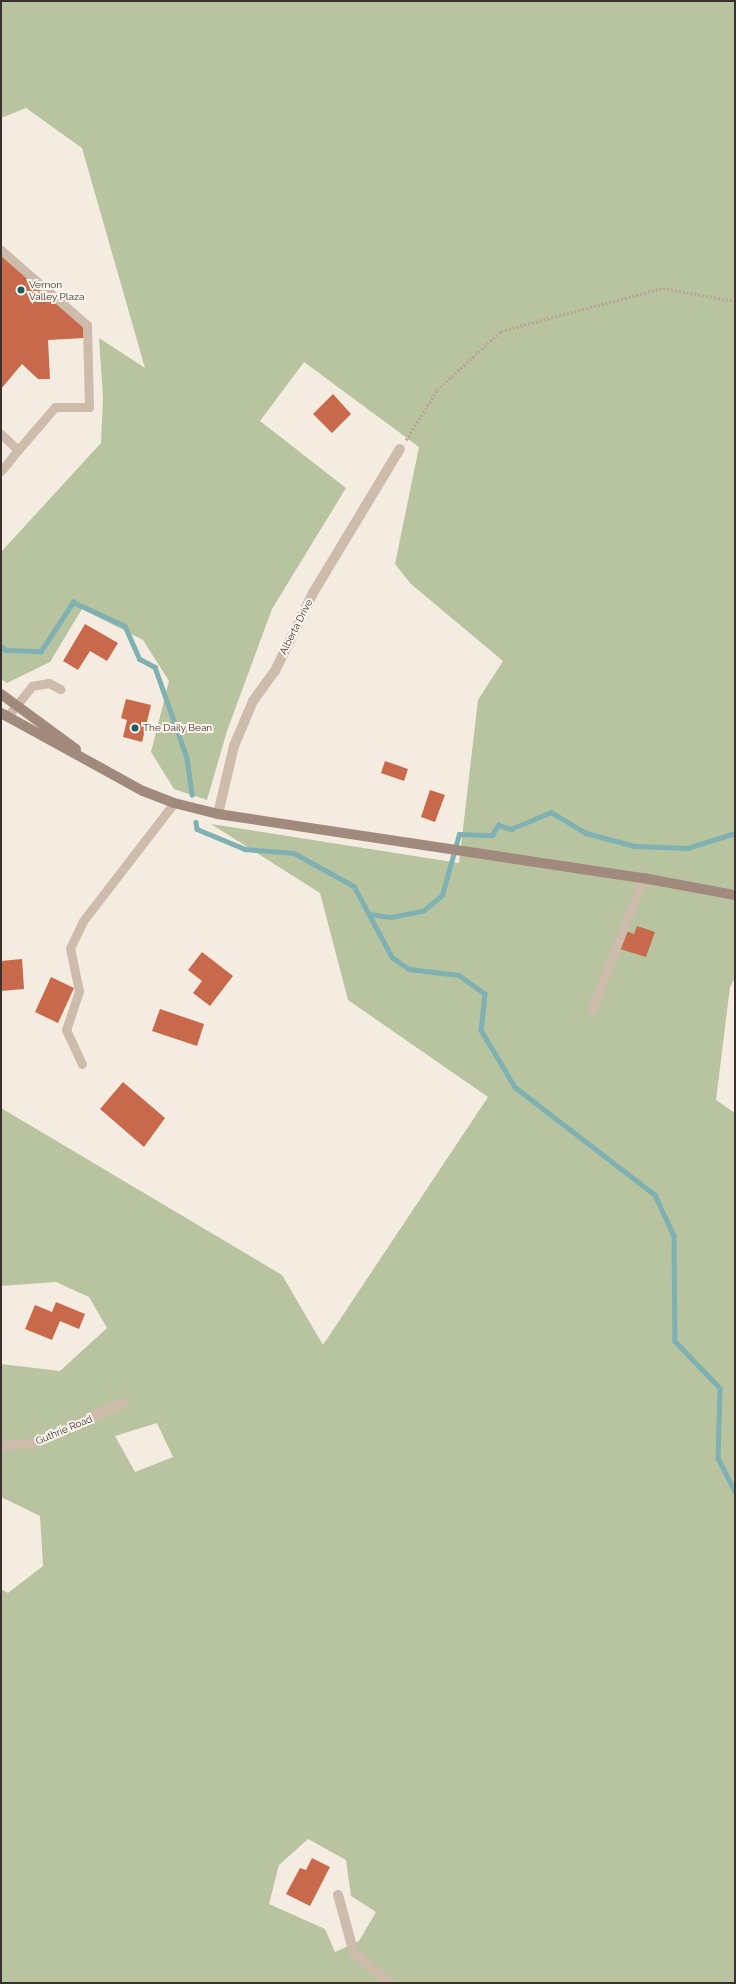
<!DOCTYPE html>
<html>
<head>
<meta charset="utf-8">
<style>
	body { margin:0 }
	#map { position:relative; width:736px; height:1984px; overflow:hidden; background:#f4ebe1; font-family:Raleway,sans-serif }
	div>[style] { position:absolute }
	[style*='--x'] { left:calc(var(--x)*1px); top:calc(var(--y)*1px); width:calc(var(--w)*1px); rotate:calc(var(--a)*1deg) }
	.green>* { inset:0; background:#b8c4a0 }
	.stream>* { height:4.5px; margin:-2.25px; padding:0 2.25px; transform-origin:2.25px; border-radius:2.25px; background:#7fb0b2 }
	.building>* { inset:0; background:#c8694b }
	.path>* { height:2.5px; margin-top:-1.25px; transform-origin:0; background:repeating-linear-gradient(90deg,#b9a596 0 2px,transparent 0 4px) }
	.lane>* { height:9px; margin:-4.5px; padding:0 4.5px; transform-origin:4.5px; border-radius:4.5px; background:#cdbbac }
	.street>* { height:10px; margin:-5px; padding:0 5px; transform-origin:5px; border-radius:5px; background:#cdbbac }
	.secondary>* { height:10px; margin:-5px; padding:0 5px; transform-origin:5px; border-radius:5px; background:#a18a7d }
	.dots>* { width:11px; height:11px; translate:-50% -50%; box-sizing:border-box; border:2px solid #fbf5ee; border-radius:50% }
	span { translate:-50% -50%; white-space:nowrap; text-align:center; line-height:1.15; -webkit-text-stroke:4px #fbf5ee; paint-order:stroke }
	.poi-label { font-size:10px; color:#3b302b }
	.left { translate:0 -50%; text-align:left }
	.street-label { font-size:10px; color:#3b302b }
	.frame { position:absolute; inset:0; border:2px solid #3b302b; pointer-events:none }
</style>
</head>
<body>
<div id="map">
	<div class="green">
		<i style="clip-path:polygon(evenodd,1px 1px,735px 1px,735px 978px,730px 987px,716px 1100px,735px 1113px,735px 1983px,1px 1983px,1px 1589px,8px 1593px,43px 1566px,40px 1516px,1px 1497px,1px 1364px,60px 1371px,107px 1328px,89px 1297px,56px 1282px,1px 1286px,1px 1108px,282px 1275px,323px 1345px,488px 1097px,348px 1000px,320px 893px,211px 824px,459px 863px,478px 700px,503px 661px,411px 584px,395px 564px,419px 447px,304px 362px,260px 421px,346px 488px,272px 609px,227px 731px,207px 800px,174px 789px,151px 752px,169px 681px,143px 640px,82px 609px,50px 662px,7px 683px,1px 679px,1px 552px,101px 443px,103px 398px,99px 338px,145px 368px,82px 148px,26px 108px,1px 118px,1px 1px,157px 1423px,173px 1457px,135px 1472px,115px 1436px,157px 1423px,1px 1px,308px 1839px,346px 1860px,351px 1896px,376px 1912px,359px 1941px,335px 1952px,325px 1929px,269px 1904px,279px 1865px,308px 1839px)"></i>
	</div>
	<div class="stream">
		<i style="--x:1;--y:646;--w:6;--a:39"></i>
		<i style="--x:6;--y:650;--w:35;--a:2"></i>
		<i style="--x:41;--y:651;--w:59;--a:-56.9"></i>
		<i style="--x:73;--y:602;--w:57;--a:24.8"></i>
		<i style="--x:125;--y:626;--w:36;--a:66"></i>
		<i style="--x:140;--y:659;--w:17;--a:28"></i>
		<i style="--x:155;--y:667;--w:96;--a:70.6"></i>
		<i style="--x:187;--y:758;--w:37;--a:82"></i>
		<i style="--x:196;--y:822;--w:7;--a:82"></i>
		<i style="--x:197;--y:829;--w:52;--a:22.6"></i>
		<i style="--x:245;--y:849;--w:49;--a:4.7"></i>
		<i style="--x:294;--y:853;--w:68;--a:28.8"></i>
		<i style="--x:354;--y:886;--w:81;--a:61.8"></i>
		<i style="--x:392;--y:957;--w:21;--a:35"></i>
		<i style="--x:409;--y:969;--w:50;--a:6.8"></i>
		<i style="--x:459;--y:975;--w:32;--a:36"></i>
		<i style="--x:485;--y:994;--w:36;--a:96"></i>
		<i style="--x:481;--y:1030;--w:66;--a:59.2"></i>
		<i style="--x:515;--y:1087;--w:177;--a:37.6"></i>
		<i style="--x:655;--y:1195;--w:45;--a:65.1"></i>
		<i style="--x:674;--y:1236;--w:105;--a:89.5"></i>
		<i style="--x:675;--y:1341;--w:65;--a:46.2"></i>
		<i style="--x:720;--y:1388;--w:70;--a:91.6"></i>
		<i style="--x:718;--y:1458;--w:38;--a:63"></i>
		<i style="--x:369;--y:914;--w:22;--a:8"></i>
		<i style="--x:391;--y:917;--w:33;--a:-11"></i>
		<i style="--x:423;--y:911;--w:25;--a:-40"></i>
		<i style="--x:442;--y:895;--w:63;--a:-74.4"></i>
		<i style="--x:459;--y:834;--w:33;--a:2"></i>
		<i style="--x:492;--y:835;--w:12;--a:-59"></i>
		<i style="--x:498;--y:825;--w:14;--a:17"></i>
		<i style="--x:511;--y:829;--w:43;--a:-23"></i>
		<i style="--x:551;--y:812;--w:41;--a:31"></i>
		<i style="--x:586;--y:833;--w:51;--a:14.9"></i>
		<i style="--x:635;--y:846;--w:53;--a:2.2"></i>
		<i style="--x:688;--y:848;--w:49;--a:-17.7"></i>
	</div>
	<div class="building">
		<i style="clip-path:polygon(1px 254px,83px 326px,84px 338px,48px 340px,50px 379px,38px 379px,22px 364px,1px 389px)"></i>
		<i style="clip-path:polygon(333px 394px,351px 414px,332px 433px,313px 414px)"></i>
		<i style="clip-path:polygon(85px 624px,118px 643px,107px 661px,90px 651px,78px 670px,63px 661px)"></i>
		<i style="clip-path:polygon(126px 699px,151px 705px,142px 742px,123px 737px,127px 720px,121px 718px)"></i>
		<i style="clip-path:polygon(385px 761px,408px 769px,404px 781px,381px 773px)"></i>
		<i style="clip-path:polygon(430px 790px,445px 795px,435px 822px,421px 817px)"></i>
		<i style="clip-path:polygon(637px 926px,655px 932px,646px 957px,620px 949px,626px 931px,634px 934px)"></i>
		<i style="clip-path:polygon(202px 952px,233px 976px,210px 1006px,193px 993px,202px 981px,188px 970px)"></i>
		<i style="clip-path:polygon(22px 959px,24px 989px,1px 991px,1px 961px)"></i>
		<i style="clip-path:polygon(51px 977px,74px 988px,58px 1023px,35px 1012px)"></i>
		<i style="clip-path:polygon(160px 1009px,204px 1024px,197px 1046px,152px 1031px)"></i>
		<i style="clip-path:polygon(123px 1082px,165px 1118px,144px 1147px,100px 1109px)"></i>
		<i style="clip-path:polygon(56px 1302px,85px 1314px,79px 1329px,60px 1321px,52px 1340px,25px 1329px,35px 1305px,52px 1312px)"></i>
		<i style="clip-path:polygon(312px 1858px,330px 1867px,310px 1906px,286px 1894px,300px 1868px,306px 1870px)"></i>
	</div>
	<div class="path">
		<i style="--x:406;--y:440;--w:59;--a:-58.2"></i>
		<i style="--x:437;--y:390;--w:87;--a:-42.7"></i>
		<i style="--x:501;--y:331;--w:168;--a:-14.9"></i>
		<i style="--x:663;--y:288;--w:73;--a:10.2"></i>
	</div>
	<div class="lane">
		<i style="--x:1;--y:250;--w:114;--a:41.1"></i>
		<i style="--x:87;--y:325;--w:82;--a:88.6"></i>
		<i style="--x:89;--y:407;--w:34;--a:180"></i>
		<i style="--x:55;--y:407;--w:57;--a:130.7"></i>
		<i style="--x:1;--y:434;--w:23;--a:43"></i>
		<i style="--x:18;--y:450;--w:27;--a:129"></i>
		<i style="--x:7;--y:717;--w:40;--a:-51"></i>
		<i style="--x:32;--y:686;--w:17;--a:-10"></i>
		<i style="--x:49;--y:683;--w:13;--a:29"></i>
		<i style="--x:592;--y:1009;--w:141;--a:-68.7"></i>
		<i style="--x:82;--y:1064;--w:38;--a:-115"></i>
		<i style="--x:66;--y:1030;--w:41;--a:-71.6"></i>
		<i style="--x:79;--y:991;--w:44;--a:-101.8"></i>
		<i style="--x:70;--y:948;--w:30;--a:-64"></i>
		<i style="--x:83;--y:921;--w:149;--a:-52.4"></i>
	</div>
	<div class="street">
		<i style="--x:218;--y:814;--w:70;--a:-76.8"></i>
		<i style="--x:234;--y:746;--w:49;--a:-67.1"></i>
		<i style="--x:253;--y:701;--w:37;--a:-54"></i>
		<i style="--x:275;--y:671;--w:87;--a:-64"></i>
		<i style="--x:313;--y:593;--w:168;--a:-58.9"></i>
		<i style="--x:1;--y:1446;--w:35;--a:-5"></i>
		<i style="--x:36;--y:1443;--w:96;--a:-24.7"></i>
		<i style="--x:338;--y:1895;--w:60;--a:74.6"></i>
		<i style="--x:354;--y:1953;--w:46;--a:40.6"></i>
	</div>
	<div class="secondary">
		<i style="--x:1;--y:694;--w:93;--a:36.3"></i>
		<i style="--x:1;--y:713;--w:162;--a:28.8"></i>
		<i style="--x:143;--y:791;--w:33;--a:21"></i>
		<i style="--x:174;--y:803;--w:45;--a:14"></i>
		<i style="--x:218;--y:814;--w:430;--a:8.6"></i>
		<i style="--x:643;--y:878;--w:94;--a:10.5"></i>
	</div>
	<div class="dots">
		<i style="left:21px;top:290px;background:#1f5a5e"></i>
		<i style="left:135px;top:728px;background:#1f5a5e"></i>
	</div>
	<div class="poi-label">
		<span class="left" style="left:29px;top:290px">Vernon<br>Valley Plaza</span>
		<span class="left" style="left:143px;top:728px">The Daily Bean</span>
	</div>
	<div class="street-label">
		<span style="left:296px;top:627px;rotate:-63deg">Alberta Drive</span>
		<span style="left:64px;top:1430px;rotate:-23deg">Guthrie Road</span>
	</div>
	<div class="frame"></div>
</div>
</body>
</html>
